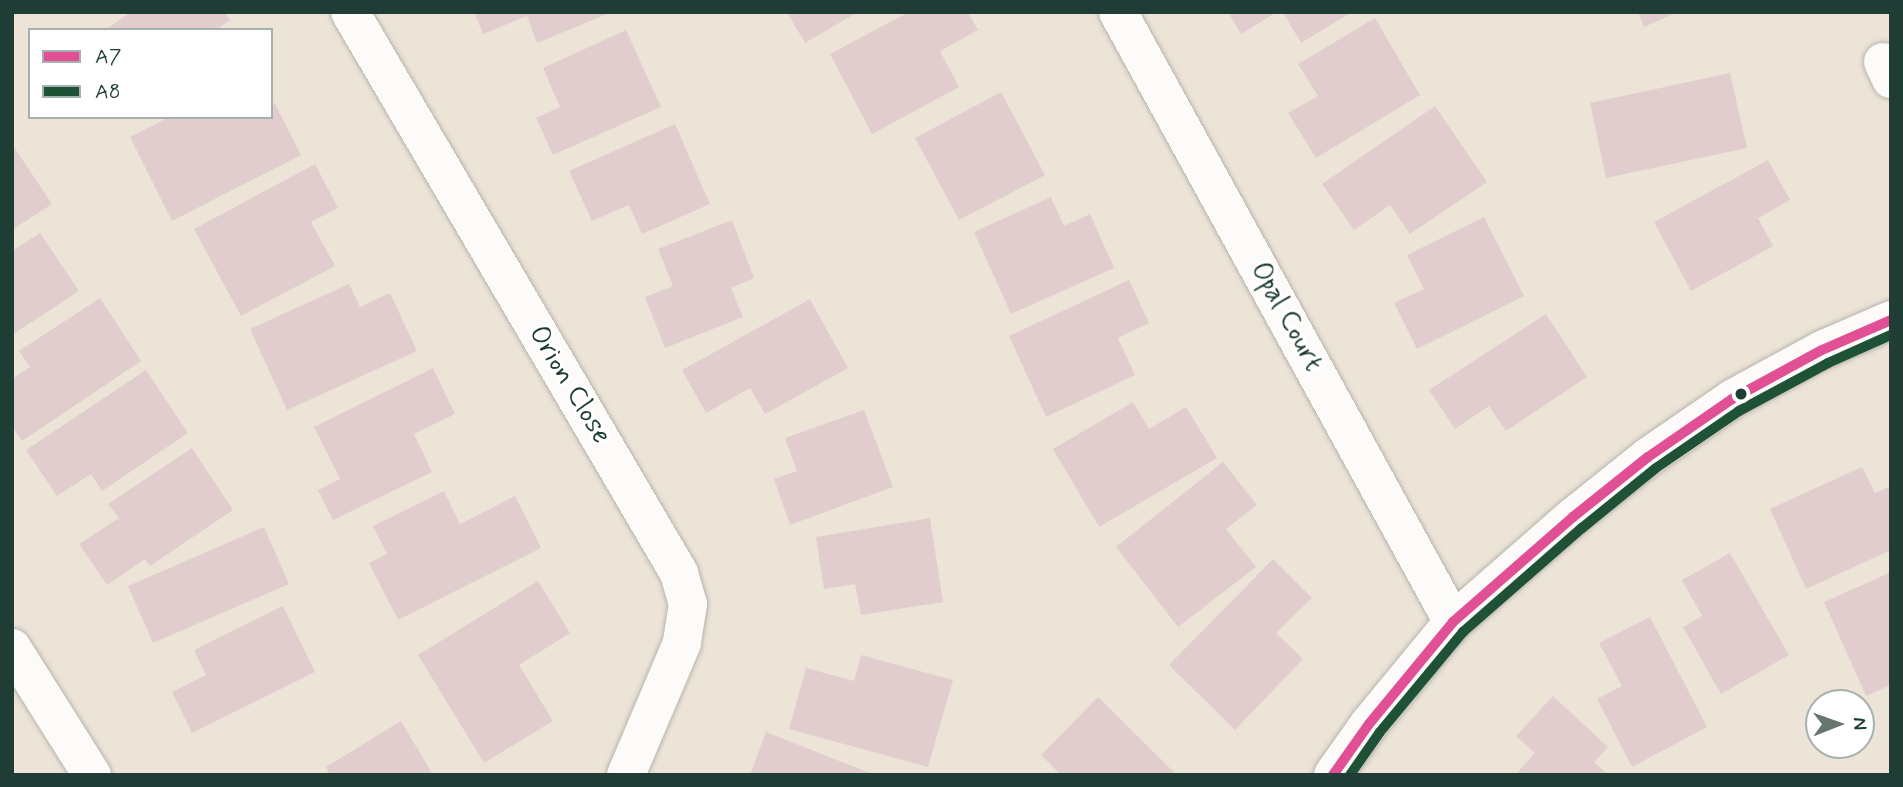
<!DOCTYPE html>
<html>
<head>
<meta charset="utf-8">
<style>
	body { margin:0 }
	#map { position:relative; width:1903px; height:787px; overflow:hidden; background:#ede4d8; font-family:Mynerve,sans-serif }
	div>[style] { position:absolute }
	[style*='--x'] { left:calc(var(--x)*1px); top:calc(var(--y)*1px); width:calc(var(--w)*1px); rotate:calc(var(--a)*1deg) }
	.building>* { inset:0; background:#e2cdce }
	.roads { filter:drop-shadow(0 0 2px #b7b4ab) drop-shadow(0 0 2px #b7b4ab) }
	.street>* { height:38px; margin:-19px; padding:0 19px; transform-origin:19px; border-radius:19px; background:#fcfbf9 }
	.secondary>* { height:38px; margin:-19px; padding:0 19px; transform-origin:19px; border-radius:19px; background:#fcfbf9 }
	.bus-1>* { height:10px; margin:-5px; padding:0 5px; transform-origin:5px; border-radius:5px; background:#e15095 }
	.bus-2>* { height:10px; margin:-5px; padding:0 5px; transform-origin:5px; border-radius:5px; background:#1f5136 }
	.dots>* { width:19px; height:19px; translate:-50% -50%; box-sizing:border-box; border:4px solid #fff; border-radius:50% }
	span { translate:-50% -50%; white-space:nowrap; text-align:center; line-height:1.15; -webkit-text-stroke:6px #fff; paint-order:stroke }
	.street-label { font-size:28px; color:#1f3d34 }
	.frame { position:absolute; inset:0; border:14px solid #1f3d34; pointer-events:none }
	.legend { position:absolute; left:28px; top:28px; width:245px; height:91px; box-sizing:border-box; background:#fff; border:2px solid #a5b1ae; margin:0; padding:9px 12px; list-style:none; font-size:21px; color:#1f3d34 }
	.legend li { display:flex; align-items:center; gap:14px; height:35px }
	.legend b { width:35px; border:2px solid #a5b1ae }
	.north { position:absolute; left:1805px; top:689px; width:70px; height:70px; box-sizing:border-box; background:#fff; border:2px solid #a5b1ae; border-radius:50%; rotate:89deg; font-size:19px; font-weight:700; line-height:28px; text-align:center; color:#1f3d34 }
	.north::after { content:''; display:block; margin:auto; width:24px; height:32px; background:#67776d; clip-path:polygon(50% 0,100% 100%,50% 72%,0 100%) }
</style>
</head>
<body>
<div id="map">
	<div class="building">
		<i style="clip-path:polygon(131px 12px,225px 12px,230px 20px,216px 30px,105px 30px)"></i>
		<i style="clip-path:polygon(474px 12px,612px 12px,537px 43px,527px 16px,483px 34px)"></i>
		<i style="clip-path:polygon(787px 12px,858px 12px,805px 43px)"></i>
		<i style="clip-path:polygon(909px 12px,968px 12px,978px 30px,940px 51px,959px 87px,872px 134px,830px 54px)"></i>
		<i style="clip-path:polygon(1228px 12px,1277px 12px,1241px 34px)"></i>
		<i style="clip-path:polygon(1283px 12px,1352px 12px,1301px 43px)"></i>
		<i style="clip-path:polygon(1638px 12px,1678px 12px,1644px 27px)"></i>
		<i style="clip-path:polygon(1375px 18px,1420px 95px,1316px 158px,1288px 113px,1318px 96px,1298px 64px)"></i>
		<i style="clip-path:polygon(626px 30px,661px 107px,553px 155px,536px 118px,560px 107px,543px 68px)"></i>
		<i style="clip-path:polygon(1730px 73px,1747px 148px,1606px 178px,1590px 103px)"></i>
		<i style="clip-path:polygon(1001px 92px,1045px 175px,959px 220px,915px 138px)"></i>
		<i style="clip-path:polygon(274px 102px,301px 155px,172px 221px,130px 137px,169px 117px,271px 117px)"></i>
		<i style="clip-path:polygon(1435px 106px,1487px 182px,1410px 234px,1390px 205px,1354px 230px,1322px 184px)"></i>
		<i style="clip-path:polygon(675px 124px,710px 204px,642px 234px,629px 205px,592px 221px,569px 171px)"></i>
		<i style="clip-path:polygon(12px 144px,52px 204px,12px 230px)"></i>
		<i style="clip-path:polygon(1768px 160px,1790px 200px,1758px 218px,1773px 246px,1691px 291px,1654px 222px)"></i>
		<i style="clip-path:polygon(315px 164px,338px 208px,311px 222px,335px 266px,241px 316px,194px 229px)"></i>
		<i style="clip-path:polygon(1051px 197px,1064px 226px,1090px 214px,1114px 268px,1011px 314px,974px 232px)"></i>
		<i style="clip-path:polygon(1484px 217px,1524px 296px,1417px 349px,1394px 303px,1424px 289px,1407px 255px)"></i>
		<i style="clip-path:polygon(732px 220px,754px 278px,731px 288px,743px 317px,665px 348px,645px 297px,673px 286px,658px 249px)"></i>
		<i style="clip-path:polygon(40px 233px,79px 291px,12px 335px,12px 251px)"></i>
		<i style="clip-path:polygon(1129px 280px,1149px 323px,1118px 338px,1135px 375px,1046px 417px,1009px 336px)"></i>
		<i style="clip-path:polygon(349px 284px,360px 307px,390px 293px,417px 351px,287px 410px,250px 329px)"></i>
		<i style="clip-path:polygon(100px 298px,141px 361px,22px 441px,12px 426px,12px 379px,30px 367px,19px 351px)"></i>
		<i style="clip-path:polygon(810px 299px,848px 368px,765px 414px,750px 388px,706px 413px,682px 370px)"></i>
		<i style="clip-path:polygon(1546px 314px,1587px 377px,1506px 431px,1489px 406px,1455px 429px,1429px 390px)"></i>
		<i style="clip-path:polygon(433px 368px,455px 414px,414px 434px,432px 472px,333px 520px,318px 490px,340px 479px,314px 427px)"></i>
		<i style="clip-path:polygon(146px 370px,188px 433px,102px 491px,91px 474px,57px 496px,26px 450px)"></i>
		<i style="clip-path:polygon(1133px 402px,1149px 429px,1186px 407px,1217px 458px,1099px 527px,1053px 449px)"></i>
		<i style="clip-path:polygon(864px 410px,893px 487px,790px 525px,774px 479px,797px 471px,785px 438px)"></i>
		<i style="clip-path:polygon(192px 448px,233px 510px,150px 566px,145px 559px,107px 585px,79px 544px,119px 518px,108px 504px)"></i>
		<i style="clip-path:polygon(1223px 462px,1257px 505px,1226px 529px,1256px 567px,1178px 627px,1116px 547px)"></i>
		<i style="clip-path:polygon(1862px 467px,1875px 493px,1891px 486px,1891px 550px,1806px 589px,1770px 509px)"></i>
		<i style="clip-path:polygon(444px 491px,460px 524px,515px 496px,541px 548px,398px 620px,369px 563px,387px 554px,373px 526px)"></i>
		<i style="clip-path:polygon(930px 518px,943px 602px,861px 615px,855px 584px,824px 589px,816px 537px)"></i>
		<i style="clip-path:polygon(264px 527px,289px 584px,153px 643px,128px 586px)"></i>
		<i style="clip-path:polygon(1730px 553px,1789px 655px,1721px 694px,1683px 627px,1702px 616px,1682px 580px)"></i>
		<i style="clip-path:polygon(1273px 559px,1312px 598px,1276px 633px,1303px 659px,1235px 730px,1169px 665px)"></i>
		<i style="clip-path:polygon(1891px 572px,1891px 685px,1866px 696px,1824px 602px)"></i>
		<i style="clip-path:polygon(538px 581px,570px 633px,519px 665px,553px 721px,484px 763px,418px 655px)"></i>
		<i style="clip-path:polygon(283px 606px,315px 672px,192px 733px,172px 692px,206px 675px,194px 650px)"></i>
		<i style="clip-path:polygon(1650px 617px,1707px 727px,1632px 767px,1597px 699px,1622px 686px,1599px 643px)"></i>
		<i style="clip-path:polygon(861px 655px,953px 680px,928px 767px,789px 729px,806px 668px,854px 681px)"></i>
		<i style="clip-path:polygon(1553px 696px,1608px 747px,1594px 762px,1608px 775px,1515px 775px,1535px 753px,1516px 736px)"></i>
		<i style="clip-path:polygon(1098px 697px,1177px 775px,1061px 775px,1041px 755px)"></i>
		<i style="clip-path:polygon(401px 721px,433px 775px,330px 775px,326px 767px)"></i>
		<i style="clip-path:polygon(766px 732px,875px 775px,750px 775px)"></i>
	</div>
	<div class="roads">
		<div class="street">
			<i style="--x:350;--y:12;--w:650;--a:59.61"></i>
			<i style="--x:679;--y:573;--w:32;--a:74"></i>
			<i style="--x:688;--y:604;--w:39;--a:99"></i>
			<i style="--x:682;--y:643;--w:143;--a:113"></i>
			<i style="--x:1118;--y:12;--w:696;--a:61.23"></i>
			<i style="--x:1883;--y:62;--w:19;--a:65"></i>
			<i style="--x:12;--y:648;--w:150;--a:57.8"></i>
		</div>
		<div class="secondary">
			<i style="--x:1333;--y:775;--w:62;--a:-54.8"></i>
			<i style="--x:1369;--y:724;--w:132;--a:-50.5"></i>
			<i style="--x:1453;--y:622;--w:159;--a:-41.2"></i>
			<i style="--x:1573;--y:517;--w:96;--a:-38.7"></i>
			<i style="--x:1648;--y:457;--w:102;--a:-34.6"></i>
			<i style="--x:1732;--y:399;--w:102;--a:-28.6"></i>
			<i style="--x:1822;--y:350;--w:75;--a:-23.5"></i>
		</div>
	</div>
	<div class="bus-1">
		<i style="--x:1333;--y:775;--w:62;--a:-54.8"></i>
		<i style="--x:1369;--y:724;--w:132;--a:-50.5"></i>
		<i style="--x:1453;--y:622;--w:159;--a:-41.2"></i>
		<i style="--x:1573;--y:517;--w:96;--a:-38.7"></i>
		<i style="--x:1648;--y:457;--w:102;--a:-34.6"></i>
		<i style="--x:1732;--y:399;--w:102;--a:-28.6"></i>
		<i style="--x:1822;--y:350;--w:75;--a:-23.5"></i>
	</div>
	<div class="bus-2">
		<i style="--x:1350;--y:775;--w:52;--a:-55.1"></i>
		<i style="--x:1380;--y:732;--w:130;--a:-50.3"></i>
		<i style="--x:1463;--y:632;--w:158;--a:-41.2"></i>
		<i style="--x:1582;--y:528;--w:95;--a:-39"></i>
		<i style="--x:1656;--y:468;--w:101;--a:-34.5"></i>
		<i style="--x:1739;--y:411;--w:101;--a:-28.3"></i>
		<i style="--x:1828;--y:363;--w:69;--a:-24"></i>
	</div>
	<div class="dots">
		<i style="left:1741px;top:394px;background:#1f3d34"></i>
	</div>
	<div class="street-label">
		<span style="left:1286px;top:317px;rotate:61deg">Opal Court</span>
		<span style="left:569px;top:385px;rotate:59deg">Orion Close</span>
	</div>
	<div class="frame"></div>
	<ul class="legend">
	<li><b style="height:9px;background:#e15095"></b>A7</li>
	<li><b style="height:9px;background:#1f5136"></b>A8</li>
	</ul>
	<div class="north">N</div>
</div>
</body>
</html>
